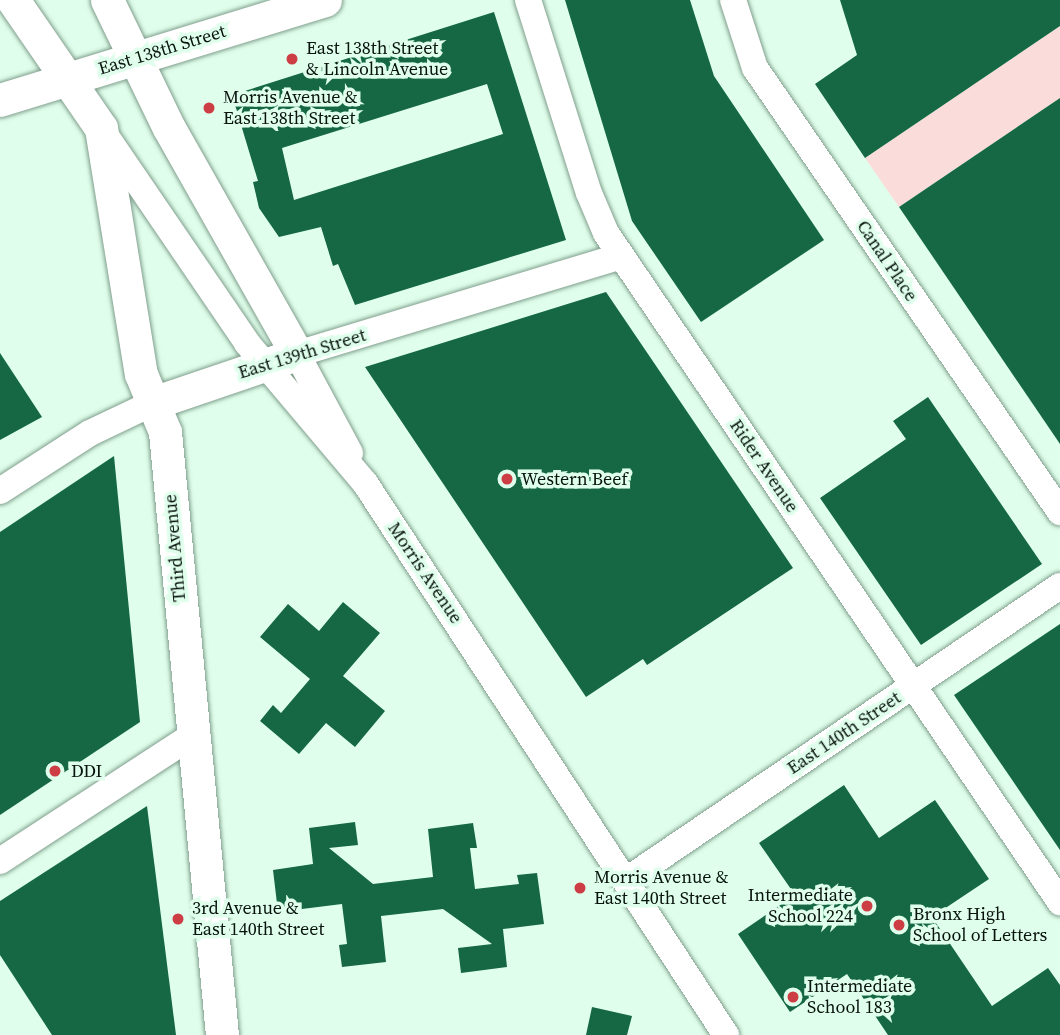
<!DOCTYPE html>
<html>
<head>
<meta charset="utf-8">
<style>
	body { margin:0 }
	#map { position:relative; width:1060px; height:1035px; overflow:hidden; background:#dfffec; font-family:"Source Serif 4",serif }
	div>[style] { position:absolute }
	[style*='--x'] { left:calc(var(--x)*1px); top:calc(var(--y)*1px); width:calc(var(--w)*1px); rotate:calc(var(--a)*1deg) }
	.green>* { inset:0; background:#fadddb }
	.building>* { inset:0; background:#166844 }
	.roads { filter:drop-shadow(0 0 2px #809e8c) drop-shadow(0 0 2px #809e8c) }
	.minor>* { height:26px; margin:-13px; padding:0 13px; transform-origin:13px; border-radius:13px; background:#fff }
	.major>* { height:33px; margin:-16.5px; padding:0 16.5px; transform-origin:16.5px; border-radius:16.5px; background:#fff }
	.dots>* { width:19px; height:19px; translate:-50% -50%; box-sizing:border-box; border:4px solid #dfffec; border-radius:50% }
	span { translate:-50% -50%; white-space:nowrap; text-align:center; line-height:1.15; -webkit-text-stroke:7px #dfffec; paint-order:stroke }
	.poi-label { font-size:18px; color:#08130d }
	.left { translate:0 -50%; text-align:left }
	.right { translate:-100% -50%; text-align:right }
	.street-label { font-size:18px; color:#08130d }
</style>
</head>
<body>
<div id="map">
	<div class="green">
		<i style="clip-path:polygon(1060px 26px,1060px 98px,899px 207px,865px 158px)"></i>
	</div>
	<div class="building">
		<i style="clip-path:polygon(565px 0,690px 0,714px 76px,824px 240px,701px 322px,632px 221px)"></i>
		<i style="clip-path:polygon(840px 0,1060px 0,1060px 26px,865px 158px,815px 84px,857px 55px)"></i>
		<i style="clip-path:polygon(evenodd,494px 12px,566px 240px,355px 305px,338px 264px,333px 266px,321px 227px,279px 237px,259px 208px,253px 182px,258px 181px,232px 95px,494px 12px,487px 84px,503px 134px,294px 200px,282px 148px,487px 84px)"></i>
		<i style="clip-path:polygon(1060px 98px,1060px 444px,899px 207px)"></i>
		<i style="clip-path:polygon(606px 292px,793px 568px,647px 665px,643px 659px,586px 697px,365px 367px)"></i>
		<i style="clip-path:polygon(0 353px,42px 417px,0 440px)"></i>
		<i style="clip-path:polygon(928px 397px,1042px 564px,921px 645px,820px 498px,906px 439px,893px 421px)"></i>
		<i style="clip-path:polygon(114px 456px,140px 722px,0 815px,0 532px)"></i>
		<i style="clip-path:polygon(343px 602px,380px 633px,343px 676px,385px 711px,355px 747px,326px 723px,299px 754px,260px 721px,273px 705px,281px 713px,310px 679px,260px 637px,288px 604px,319px 631px)"></i>
		<i style="clip-path:polygon(1060px 624px,1060px 850px,954px 695px)"></i>
		<i style="clip-path:polygon(844px 785px,879px 838px,935px 800px,989px 879px,932px 917px,992px 1006px,1048px 968px,1060px 985px,1060px 1035px,888px 1035px,847px 974px,790px 1012px,738px 934px,795px 895px,759px 843px)"></i>
		<i style="clip-path:polygon(147px 806px,176px 1035px,52px 1035px,0 955px,0 901px)"></i>
		<i style="clip-path:polygon(355px 822px,358px 845px,329px 848px,373px 884px,433px 877px,428px 829px,473px 823px,477px 848px,470px 848px,475px 889px,519px 884px,517px 875px,537px 873px,544px 924px,503px 929px,507px 967px,461px 973px,458px 948px,492px 944px,443px 909px,381px 916px,386px 962px,342px 967px,339px 945px,347px 944px,342px 904px,278px 912px,273px 870px,313px 864px,309px 828px)"></i>
		<i style="clip-path:polygon(592px 1007px,632px 1016px,627px 1035px,586px 1035px)"></i>
	</div>
	<div class="roads">
		<div class="minor">
			<i style="--x:528;--y:0;--w:202;--a:72.5"></i>
			<i style="--x:589;--y:193;--w:43;--a:67"></i>
			<i style="--x:606;--y:233;--w:809;--a:55.84"></i>
			<i style="--x:733;--y:0;--w:71;--a:72.1"></i>
			<i style="--x:755;--y:68;--w:539;--a:55.51"></i>
			<i style="--x:104;--y:133;--w:254;--a:55.7"></i>
			<i style="--x:247;--y:343;--w:183;--a:49.9"></i>
			<i style="--x:365;--y:483;--w:660;--a:56.82"></i>
			<i style="--x:350;--y:453;--w:112;--a:-118.2"></i>
			<i style="--x:297;--y:354;--w:338;--a:-16.8"></i>
			<i style="--x:0;--y:491;--w:107;--a:-32.8"></i>
			<i style="--x:90;--y:433;--w:70;--a:-25.5"></i>
			<i style="--x:0;--y:861;--w:229;--a:-33.1"></i>
			<i style="--x:628;--y:879;--w:522;--a:-34.15"></i>
		</div>
		<div class="major">
			<i style="--x:13;--y:0;--w:155;--a:55.5"></i>
			<i style="--x:101;--y:128;--w:249;--a:80.8"></i>
			<i style="--x:141;--y:374;--w:63;--a:67.5"></i>
			<i style="--x:165;--y:432;--w:606;--a:84.6"></i>
			<i style="--x:107;--y:0;--w:142;--a:64.2"></i>
			<i style="--x:169;--y:128;--w:260;--a:60.5"></i>
			<i style="--x:297;--y:354;--w:152;--a:161.2"></i>
			<i style="--x:0;--y:100;--w:340;--a:-17.1"></i>
		</div>
	</div>
	<div class="dots">
		<i style="left:292px;top:59px;background:#cd3d44"></i>
		<i style="left:209px;top:108px;background:#cd3d44"></i>
		<i style="left:507px;top:479px;background:#cd3d44"></i>
		<i style="left:55px;top:771px;background:#cd3d44"></i>
		<i style="left:580px;top:888px;background:#cd3d44"></i>
		<i style="left:867px;top:906px;background:#cd3d44"></i>
		<i style="left:178px;top:919px;background:#cd3d44"></i>
		<i style="left:899px;top:925px;background:#cd3d44"></i>
		<i style="left:793px;top:997px;background:#cd3d44"></i>
	</div>
	<div class="poi-label">
		<span class="left" style="left:306px;top:59px">East 138th Street<br>&amp; Lincoln Avenue</span>
		<span class="left" style="left:223px;top:108px">Morris Avenue &amp;<br>East 138th Street</span>
		<span class="left" style="left:521px;top:479px">Western Beef</span>
		<span class="left" style="left:71px;top:771px">DDI</span>
		<span class="left" style="left:594px;top:888px">Morris Avenue &amp;<br>East 140th Street</span>
		<span class="right" style="left:853px;top:906px">Intermediate<br>School 224</span>
		<span class="left" style="left:192px;top:919px">3rd Avenue &amp;<br>East 140th Street</span>
		<span class="left" style="left:913px;top:925px">Bronx High<br>School of Letters</span>
		<span class="left" style="left:807px;top:997px">Intermediate<br>School 183</span>
	</div>
	<div class="street-label">
		<span style="left:162px;top:50px;rotate:-17deg">East 138th Street</span>
		<span style="left:887px;top:261px;rotate:56deg">Canal Place</span>
		<span style="left:302px;top:354px;rotate:-17deg">East 139th Street</span>
		<span style="left:764px;top:466px;rotate:56deg">Rider Avenue</span>
		<span style="left:175px;top:548px;rotate:-95deg">Third Avenue</span>
		<span style="left:425px;top:573px;rotate:56deg">Morris Avenue</span>
		<span style="left:844px;top:733px;rotate:-34deg">East 140th Street</span>
	</div>
</div>
</body>
</html>
